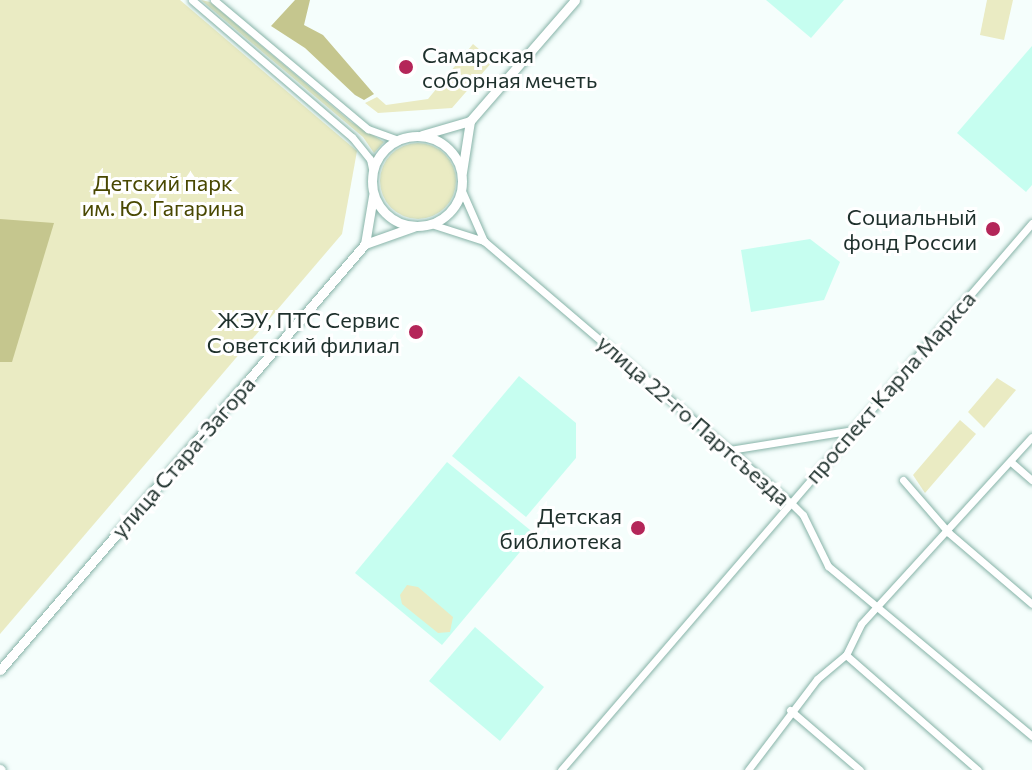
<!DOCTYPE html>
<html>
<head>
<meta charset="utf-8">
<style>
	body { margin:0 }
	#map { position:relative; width:1032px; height:770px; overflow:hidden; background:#f5fefc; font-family:Commissioner,sans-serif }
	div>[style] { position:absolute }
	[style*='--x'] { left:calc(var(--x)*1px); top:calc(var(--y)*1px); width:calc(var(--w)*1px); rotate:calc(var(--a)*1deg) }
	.built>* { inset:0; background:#c6fef0 }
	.green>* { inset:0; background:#eaebc3 }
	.round { border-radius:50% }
	.forest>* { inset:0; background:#c5c68e }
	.roads { filter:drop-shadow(0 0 2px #87b3a8) drop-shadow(0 0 2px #87b3a8) }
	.minor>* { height:7px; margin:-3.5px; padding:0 3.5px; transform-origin:3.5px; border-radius:3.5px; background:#fff }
	.major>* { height:9px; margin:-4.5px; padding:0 4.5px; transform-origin:4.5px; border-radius:4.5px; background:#fff }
	.major>.ring { margin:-4.5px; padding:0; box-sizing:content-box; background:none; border:9px solid #fff; border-radius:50% }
	.dots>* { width:22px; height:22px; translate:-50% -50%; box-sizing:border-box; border:4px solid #fff; border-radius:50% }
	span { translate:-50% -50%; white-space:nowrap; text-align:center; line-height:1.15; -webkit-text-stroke:6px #fff; paint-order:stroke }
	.poi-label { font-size:22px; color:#1e302c }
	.left { translate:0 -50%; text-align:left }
	.right { translate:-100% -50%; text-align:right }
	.park-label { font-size:22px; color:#494802 }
	.street-label { font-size:22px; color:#1e302c }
</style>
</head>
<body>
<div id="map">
	<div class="built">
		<i style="clip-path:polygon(766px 0,844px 0,811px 38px)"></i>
		<i style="clip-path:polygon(1032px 46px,1032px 185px,1026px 192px,957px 133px)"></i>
		<i style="clip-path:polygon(810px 239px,840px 262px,824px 300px,751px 312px,741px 250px)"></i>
		<i style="clip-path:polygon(519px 376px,576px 423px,576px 458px,526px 517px,452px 456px)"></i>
		<i style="clip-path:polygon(447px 462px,535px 534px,442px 645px,355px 573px)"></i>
		<i style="clip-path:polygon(475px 627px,544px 687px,500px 741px,429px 681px)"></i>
	</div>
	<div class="green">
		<i style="clip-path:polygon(0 0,180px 0,357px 151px,342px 234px,0 634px)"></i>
		<i style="clip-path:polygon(201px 0,210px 2px,351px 122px,384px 142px,374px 153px,363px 137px)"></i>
		<i style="clip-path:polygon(987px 0,1013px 0,1004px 40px,980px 35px)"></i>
		<i style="clip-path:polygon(473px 44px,493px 61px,452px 108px,378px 113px,365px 103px,377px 97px,386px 105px,428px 99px)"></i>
		<i class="round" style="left:380px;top:143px;width:76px;height:76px"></i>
		<i style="clip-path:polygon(997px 378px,1016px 390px,984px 428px,968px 412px)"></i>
		<i style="clip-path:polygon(960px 420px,976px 434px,925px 493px,913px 475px)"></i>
		<i style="clip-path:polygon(407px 585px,418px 587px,453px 617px,450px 632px,438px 633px,402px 604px,400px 595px)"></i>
	</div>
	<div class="forest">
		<i style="clip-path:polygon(295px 0,310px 0,304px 25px,323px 35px,374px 94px,364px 100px,355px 95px,305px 48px,271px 26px)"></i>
		<i style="clip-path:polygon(0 219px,54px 223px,12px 362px,0 362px)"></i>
	</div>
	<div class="roads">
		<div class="minor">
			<i style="--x:192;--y:0;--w:211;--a:40.6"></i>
			<i style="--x:352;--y:137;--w:28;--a:51"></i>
			<i style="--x:370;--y:159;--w:14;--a:78"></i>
			<i style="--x:214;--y:0;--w:201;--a:40"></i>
			<i style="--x:368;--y:129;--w:33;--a:20"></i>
			<i style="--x:462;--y:191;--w:55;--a:66.3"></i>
			<i style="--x:431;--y:224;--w:56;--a:17.8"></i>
			<i style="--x:484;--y:241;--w:404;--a:40.5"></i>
			<i style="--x:791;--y:503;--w:17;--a:45"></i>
			<i style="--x:803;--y:515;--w:57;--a:63.9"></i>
			<i style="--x:828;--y:566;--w:266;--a:39.8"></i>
			<i style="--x:730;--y:450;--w:125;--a:-9.2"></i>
			<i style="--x:1011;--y:462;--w:28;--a:41"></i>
			<i style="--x:903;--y:480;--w:70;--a:49"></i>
			<i style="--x:949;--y:533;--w:109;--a:40.5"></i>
			<i style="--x:846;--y:655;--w:175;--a:41.1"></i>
			<i style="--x:790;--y:710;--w:92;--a:40.6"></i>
			<i style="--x:561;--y:770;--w:722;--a:-49.27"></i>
			<i style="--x:748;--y:770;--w:114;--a:-52.8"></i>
			<i style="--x:817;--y:679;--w:38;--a:-40"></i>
			<i style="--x:846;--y:655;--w:34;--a:-64"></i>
			<i style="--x:861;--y:624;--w:253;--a:-47.6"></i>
		</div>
		<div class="major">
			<i style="--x:422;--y:135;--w:50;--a:-16.3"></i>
			<i style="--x:470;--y:121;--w:160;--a:-49"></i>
			<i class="ring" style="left:372px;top:136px;width:81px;height:81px"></i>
			<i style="--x:462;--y:172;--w:52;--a:-81.1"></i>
			<i style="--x:365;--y:244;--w:49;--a:-80.5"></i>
			<i style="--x:0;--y:670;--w:561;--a:-49.41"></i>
			<i style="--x:365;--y:244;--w:51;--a:-19.5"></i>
			<i style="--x:0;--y:769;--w:1;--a:45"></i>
		</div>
	</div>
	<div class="dots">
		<i style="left:406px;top:67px;background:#b42659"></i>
		<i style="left:993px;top:229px;background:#b42659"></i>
		<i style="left:416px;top:332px;background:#b42659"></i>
		<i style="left:638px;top:528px;background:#b42659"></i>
	</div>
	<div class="poi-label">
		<span class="left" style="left:422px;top:67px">Самарская<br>соборная мечеть</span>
		<span class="right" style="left:977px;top:229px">Социальный<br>фонд России</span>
		<span class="right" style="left:400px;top:332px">ЖЭУ, ПТС Сервис<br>Советский филиал</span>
		<span class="right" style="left:622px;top:528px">Детская<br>библиотека</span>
	</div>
	<div class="park-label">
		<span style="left:163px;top:195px">Детский парк<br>им. Ю. Гагарина</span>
	</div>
	<div class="street-label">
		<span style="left:890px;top:387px;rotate:-49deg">проспект Карла Маркса</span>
		<span style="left:694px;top:420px;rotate:41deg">улица 22-го Партсъезда</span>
		<span style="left:183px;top:457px;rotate:-49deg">улица Стара-Загора</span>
	</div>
</div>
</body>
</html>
